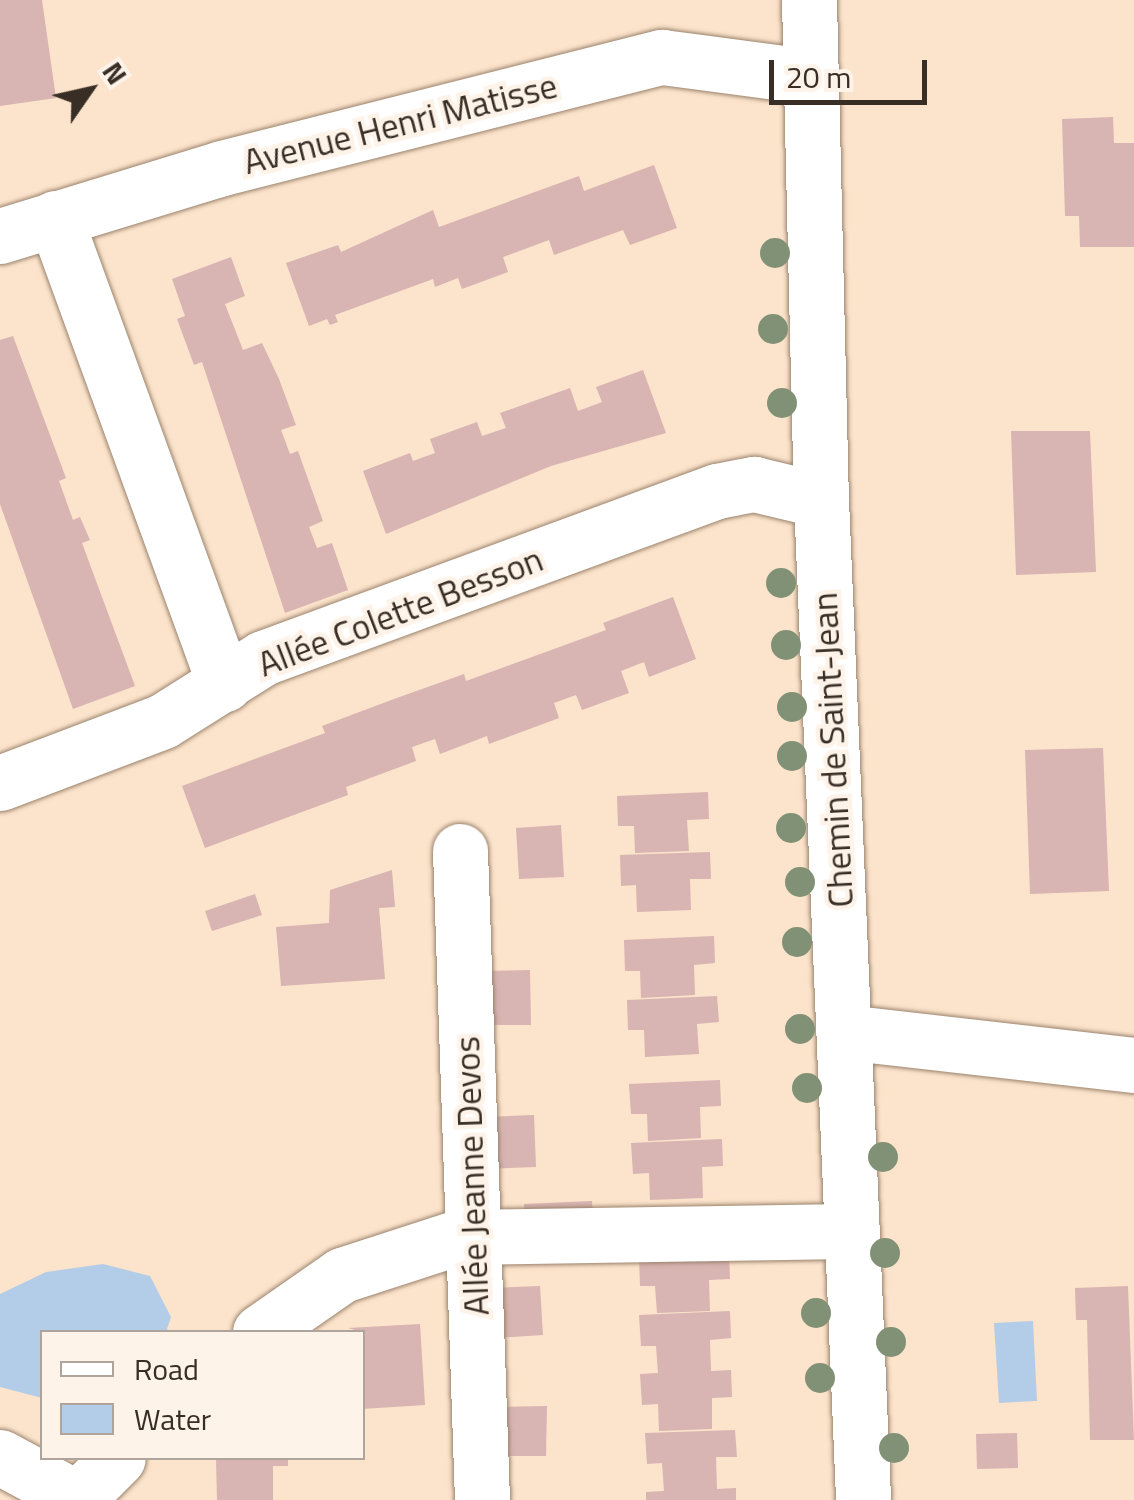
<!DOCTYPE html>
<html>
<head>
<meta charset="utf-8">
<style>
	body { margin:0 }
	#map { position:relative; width:1134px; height:1500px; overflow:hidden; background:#fce3cb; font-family:"Titillium Web",sans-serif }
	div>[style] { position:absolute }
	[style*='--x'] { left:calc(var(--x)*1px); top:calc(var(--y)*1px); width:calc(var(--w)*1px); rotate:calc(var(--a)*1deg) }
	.water>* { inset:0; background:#b3cde8 }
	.building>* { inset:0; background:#d8b4b2 }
	.roads { filter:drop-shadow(0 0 2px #9a836d) drop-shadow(0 0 2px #9a836d) }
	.street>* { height:55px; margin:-27.5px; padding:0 27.5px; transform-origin:27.5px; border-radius:27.5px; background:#fff }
	.trees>* { width:30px; height:30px; margin:-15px; border-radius:50%; background:#809175 }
	span { translate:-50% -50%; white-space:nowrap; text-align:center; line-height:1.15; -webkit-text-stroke:9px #fdf3e9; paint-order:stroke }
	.street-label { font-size:35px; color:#382e25 }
	.legend { position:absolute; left:40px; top:1330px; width:325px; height:130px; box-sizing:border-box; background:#fdf3e9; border:2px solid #aea49b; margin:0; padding:12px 18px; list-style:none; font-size:30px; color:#382e25 }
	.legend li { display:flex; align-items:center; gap:20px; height:50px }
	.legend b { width:50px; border:2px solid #aea49b }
	.north { position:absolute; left:40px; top:40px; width:100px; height:100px; -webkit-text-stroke:8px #fdf3e9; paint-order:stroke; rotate:56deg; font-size:28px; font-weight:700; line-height:40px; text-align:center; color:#382e25 }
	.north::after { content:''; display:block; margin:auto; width:35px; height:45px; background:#382e25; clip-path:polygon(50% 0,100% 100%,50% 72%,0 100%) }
	.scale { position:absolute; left:769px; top:60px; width:158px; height:45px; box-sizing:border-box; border:5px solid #382e25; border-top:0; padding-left:12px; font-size:30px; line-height:35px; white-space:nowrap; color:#382e25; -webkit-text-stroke:8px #fdf3e9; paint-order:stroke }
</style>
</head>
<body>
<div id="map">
	<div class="water">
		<i style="clip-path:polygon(103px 1264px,150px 1276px,171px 1317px,166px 1332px,42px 1332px,42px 1398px,0 1387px,0 1294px,46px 1272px)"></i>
		<i style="clip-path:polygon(1033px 1321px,1037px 1401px,999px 1403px,994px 1323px)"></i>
	</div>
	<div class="building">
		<i style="clip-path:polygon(0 0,42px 0,56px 98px,0 106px)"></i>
		<i style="clip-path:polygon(1113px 117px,1114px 143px,1134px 143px,1134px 247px,1080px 247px,1079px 216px,1065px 216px,1062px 119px)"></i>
		<i style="clip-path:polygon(654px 165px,677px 228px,630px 245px,623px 230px,554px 255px,549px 240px,503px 257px,508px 272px,462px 289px,458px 278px,435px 287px,433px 279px,335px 315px,338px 322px,330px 325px,327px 319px,309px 326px,286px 263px,338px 245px,341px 252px,433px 210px,439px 227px,579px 176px,584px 191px)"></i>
		<i style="clip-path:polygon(231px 257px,245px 296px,225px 304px,243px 350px,262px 343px,279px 379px,296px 425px,281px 430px,290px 454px,298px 451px,323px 521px,309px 527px,317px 548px,332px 543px,348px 590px,285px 613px,202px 362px,194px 365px,177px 319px,185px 316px,172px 279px)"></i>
		<i style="clip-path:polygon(13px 336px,66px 478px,59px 481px,73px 520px,80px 517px,90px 540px,82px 543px,135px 686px,73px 709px,0 504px,0 340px)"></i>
		<i style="clip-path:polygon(643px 370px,666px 433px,551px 466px,386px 534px,363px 471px,410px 453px,413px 461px,435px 453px,430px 439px,477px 422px,482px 436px,506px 428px,500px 413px,570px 388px,578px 411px,602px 402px,596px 387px)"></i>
		<i style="clip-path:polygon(1011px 431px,1090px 431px,1096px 572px,1016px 575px)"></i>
		<i style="clip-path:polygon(673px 597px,696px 659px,649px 677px,644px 662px,621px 671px,629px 693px,582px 710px,576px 695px,554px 703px,559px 718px,489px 744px,487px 736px,440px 754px,435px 739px,412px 747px,416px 761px,346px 787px,348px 795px,205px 848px,182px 786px,325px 733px,322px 726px,394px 699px,464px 674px,466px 681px,606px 630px,603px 623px)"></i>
		<i style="clip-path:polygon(1103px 748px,1109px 891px,1030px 894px,1025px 750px)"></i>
		<i style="clip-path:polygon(708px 792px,709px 819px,687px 820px,689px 851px,635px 853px,634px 826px,618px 826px,617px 796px)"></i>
		<i style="clip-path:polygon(561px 825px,564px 877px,519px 879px,516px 828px)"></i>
		<i style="clip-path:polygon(710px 852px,711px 879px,690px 879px,691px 910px,637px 912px,636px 885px,621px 886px,620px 855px)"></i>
		<i style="clip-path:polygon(392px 870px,395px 907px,379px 908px,385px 979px,281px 986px,276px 927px,329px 923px,330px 890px)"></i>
		<i style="clip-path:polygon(255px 894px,262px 915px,212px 931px,205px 911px)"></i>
		<i style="clip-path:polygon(714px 936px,715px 963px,694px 965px,695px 995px,641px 998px,640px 971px,625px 971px,624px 940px)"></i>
		<i style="clip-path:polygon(530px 970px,531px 1025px,482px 1025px,480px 971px)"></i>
		<i style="clip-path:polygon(717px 996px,719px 1022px,697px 1024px,699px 1054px,645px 1057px,644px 1030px,628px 1030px,627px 1000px)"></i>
		<i style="clip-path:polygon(720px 1080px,721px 1106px,700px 1107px,701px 1138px,648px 1141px,647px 1114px,631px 1114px,629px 1084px)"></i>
		<i style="clip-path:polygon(534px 1115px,536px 1167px,485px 1169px,483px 1117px)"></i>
		<i style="clip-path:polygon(722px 1139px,723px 1166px,702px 1167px,703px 1198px,650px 1200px,649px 1173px,633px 1174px,631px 1143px)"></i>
		<i style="clip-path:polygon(592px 1201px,593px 1220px,525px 1223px,524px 1204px)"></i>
		<i style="clip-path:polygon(729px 1252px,730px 1279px,709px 1280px,710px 1311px,657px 1313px,655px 1286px,640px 1286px,639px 1256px)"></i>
		<i style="clip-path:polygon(540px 1286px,543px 1335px,496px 1338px,493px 1288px)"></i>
		<i style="clip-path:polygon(1128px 1286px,1134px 1440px,1090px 1440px,1087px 1320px,1076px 1320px,1075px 1288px)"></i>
		<i style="clip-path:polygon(730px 1311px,731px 1338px,710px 1340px,711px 1371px,731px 1370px,732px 1397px,712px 1398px,712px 1429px,659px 1431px,658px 1404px,642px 1405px,640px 1374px,658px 1373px,656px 1346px,641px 1346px,639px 1315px)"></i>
		<i style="clip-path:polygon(420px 1324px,425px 1405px,362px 1409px,362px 1332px,348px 1328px)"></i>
		<i style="clip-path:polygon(547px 1406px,546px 1456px,499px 1456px,499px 1407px)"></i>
		<i style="clip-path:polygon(735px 1430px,737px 1457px,716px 1457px,717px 1489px,736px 1488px,736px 1500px,646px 1500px,646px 1492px,664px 1491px,662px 1463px,647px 1464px,645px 1433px)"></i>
		<i style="clip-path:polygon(1017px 1433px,1018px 1468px,977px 1469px,976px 1434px)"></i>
		<i style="clip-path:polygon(216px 1458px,288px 1458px,288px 1466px,273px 1466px,273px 1500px,217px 1500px)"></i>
	</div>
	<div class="roads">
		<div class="street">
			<i style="--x:809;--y:0;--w:500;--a:88.63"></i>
			<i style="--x:821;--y:500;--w:1001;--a:87.59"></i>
			<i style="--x:55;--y:218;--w:496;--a:70"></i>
			<i style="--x:0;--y:236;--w:232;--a:-17"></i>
			<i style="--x:222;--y:168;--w:454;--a:-14.2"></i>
			<i style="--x:662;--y:57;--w:145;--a:7.5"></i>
			<i style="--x:0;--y:783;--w:174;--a:-20.8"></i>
			<i style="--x:163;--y:721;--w:118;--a:-32.2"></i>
			<i style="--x:263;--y:658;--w:484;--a:-20.2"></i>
			<i style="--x:717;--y:491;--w:38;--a:-11"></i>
			<i style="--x:754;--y:484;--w:69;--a:13.4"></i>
			<i style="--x:460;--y:851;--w:649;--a:88.06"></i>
			<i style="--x:844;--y:1032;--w:292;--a:6.5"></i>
			<i style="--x:260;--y:1332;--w:100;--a:-34.8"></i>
			<i style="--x:342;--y:1275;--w:123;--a:-18"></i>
			<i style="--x:459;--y:1237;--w:393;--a:-0.9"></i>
			<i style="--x:0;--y:1457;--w:86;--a:28.3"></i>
			<i style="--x:76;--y:1500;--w:59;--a:-45"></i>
		</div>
	</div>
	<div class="trees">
		<i style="left:775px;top:253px"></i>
		<i style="left:773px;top:329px"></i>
		<i style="left:782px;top:403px"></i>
		<i style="left:781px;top:583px"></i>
		<i style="left:786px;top:645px"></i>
		<i style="left:792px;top:707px"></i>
		<i style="left:792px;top:756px"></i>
		<i style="left:791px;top:828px"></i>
		<i style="left:800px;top:882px"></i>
		<i style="left:797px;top:942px"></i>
		<i style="left:800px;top:1029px"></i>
		<i style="left:807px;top:1088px"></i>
		<i style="left:883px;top:1157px"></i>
		<i style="left:885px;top:1253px"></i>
		<i style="left:816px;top:1313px"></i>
		<i style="left:891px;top:1342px"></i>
		<i style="left:820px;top:1378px"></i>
		<i style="left:894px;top:1448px"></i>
	</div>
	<div class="street-label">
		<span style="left:400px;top:123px;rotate:-14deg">Avenue Henri Matisse</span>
		<span style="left:400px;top:611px;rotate:-21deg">Allée Colette Besson</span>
		<span style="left:832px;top:750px;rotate:-93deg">Chemin de Saint-Jean</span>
		<span style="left:471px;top:1176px;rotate:-92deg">Allée Jeanne Devos</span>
	</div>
	<ul class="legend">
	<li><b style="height:12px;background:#fff"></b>Road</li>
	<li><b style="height:28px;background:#b3cde8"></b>Water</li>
	</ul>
	<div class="north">N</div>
	<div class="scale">20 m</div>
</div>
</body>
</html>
